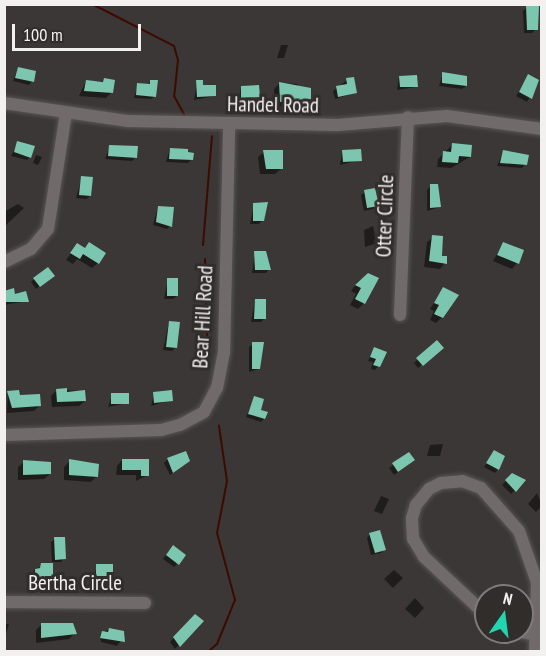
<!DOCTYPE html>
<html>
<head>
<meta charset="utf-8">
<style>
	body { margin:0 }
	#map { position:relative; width:546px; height:656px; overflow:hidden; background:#3b3736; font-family:"PT Sans Narrow",sans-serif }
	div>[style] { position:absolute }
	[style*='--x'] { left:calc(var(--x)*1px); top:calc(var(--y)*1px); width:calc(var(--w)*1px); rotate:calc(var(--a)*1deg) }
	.shadow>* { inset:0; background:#0007 }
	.round { border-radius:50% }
	.stream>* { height:2px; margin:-1px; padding:0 1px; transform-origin:1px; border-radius:1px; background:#3c0b00 }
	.building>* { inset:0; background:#7cc5af }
	.roads { filter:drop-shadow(0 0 2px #585554) drop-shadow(0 0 2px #585554) }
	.minor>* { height:12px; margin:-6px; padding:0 6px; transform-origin:6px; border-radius:6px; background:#706b6a }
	span { translate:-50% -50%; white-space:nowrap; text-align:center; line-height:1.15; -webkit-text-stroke:6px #312d2b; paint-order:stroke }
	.street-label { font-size:21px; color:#f3f0f0 }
	.frame { position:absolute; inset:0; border:6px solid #f3f0f0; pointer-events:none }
	.north { position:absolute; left:474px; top:584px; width:60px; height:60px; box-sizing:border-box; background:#312d2b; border:2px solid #7f7b7a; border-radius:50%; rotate:14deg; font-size:16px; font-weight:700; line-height:24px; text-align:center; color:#f3f0f0 }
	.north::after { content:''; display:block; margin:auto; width:21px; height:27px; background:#23d5af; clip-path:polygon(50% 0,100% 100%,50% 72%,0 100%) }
	.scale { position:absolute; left:12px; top:24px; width:129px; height:27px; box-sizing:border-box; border:3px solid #f3f0f0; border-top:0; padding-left:8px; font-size:18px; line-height:21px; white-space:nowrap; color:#f3f0f0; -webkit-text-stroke:4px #312d2b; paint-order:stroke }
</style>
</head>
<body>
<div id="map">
	<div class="shadow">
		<i style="clip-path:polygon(527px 7px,536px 29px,532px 33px,524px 33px,523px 11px)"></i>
		<i style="clip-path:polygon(281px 45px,288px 45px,284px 58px,277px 58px)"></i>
		<i style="clip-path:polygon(18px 68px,32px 81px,29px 85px,13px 81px)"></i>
		<i style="clip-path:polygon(443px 73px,466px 86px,462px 89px,439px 86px)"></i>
		<i style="clip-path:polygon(529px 76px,538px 81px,527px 102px,516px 96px)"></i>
		<i style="clip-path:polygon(399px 77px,416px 87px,397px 90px)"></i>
		<i style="clip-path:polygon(347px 80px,355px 93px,335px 99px,333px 91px)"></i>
		<i style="clip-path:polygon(86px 81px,113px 81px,112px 92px,106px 98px,79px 96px)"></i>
		<i style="clip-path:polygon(151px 81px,155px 96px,151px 99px,134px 98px,138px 85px,146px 86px)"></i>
		<i style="clip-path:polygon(197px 82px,202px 87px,215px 96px,194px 100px)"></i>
		<i style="clip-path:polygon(280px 83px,297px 84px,310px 98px,304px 104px,275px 107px,274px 89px)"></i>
		<i style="clip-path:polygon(241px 88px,258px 96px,238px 100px)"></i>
		<i style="clip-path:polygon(18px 143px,30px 157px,27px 160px,11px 156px)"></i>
		<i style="clip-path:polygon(452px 145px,470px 157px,451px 168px,437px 167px,438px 159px)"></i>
		<i style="clip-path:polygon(110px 146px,136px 157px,132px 161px,105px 159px)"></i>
		<i style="clip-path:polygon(170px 149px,192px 159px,188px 163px,166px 162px)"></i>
		<i style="clip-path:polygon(264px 152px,281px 169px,275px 174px,260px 174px,258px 157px)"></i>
		<i style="clip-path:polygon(342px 152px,360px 160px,340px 165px)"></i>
		<i style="clip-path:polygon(503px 152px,525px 164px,522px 168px,497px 166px)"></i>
		<i style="clip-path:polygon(36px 155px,42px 157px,38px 165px,33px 163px)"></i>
		<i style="clip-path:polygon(82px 177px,90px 196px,86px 199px,76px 198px)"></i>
		<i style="clip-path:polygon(431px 186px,440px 207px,427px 211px,427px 190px)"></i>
		<i style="clip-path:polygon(365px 192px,377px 205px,373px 209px,364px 211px,361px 195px)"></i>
		<i style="clip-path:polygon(18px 204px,24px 208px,4px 227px,4px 212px)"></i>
		<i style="clip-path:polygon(254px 204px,263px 220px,259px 224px,250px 224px)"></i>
		<i style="clip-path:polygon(158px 207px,170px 226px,167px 229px,153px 225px)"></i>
		<i style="clip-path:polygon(373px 226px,377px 243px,365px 247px,364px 230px)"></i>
		<i style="clip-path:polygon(433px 237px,445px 263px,440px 269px,424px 267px,427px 242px)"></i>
		<i style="clip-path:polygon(503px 243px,517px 263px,512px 269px,493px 261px)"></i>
		<i style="clip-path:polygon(89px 244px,98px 263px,92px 268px,77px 259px,73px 264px,66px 260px,77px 245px,84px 249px)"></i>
		<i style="clip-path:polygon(255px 253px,269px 269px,266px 273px,252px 273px)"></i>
		<i style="clip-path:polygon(34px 279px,49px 279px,36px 289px,31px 282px)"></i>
		<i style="clip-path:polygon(168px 279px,177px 296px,173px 299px,164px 299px)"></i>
		<i style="clip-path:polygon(359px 280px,364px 303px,358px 309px,350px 305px,356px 294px,351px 291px)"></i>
		<i style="clip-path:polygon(444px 288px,442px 317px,436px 323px,430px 320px,434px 311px,430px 309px)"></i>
		<i style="clip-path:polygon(4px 292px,14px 296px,27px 301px,4px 305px)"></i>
		<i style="clip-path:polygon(255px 301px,264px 319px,261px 322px,251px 322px)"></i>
		<i style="clip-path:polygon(542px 317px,542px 334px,540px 334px)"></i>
		<i style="clip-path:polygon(169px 322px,176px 347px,172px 351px,163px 350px)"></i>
		<i style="clip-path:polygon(437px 342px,441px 348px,418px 368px,414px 363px)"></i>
		<i style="clip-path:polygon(253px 344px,259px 369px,249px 372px,249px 347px)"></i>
		<i style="clip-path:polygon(374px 349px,378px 366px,375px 370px,371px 369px,373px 362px,368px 361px)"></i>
		<i style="clip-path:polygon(57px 390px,84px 391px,85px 401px,79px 406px,52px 407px,51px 396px)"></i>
		<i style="clip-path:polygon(8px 392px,18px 397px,39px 406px,34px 411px,7px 413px)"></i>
		<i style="clip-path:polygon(154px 394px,172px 400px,151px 406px)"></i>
		<i style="clip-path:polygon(112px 395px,128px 403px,108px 407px)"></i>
		<i style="clip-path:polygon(255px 397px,264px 419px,261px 422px,246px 417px)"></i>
		<i style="clip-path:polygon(443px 444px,440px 456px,427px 456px,430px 445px)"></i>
		<i style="clip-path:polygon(494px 452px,498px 469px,495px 473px,484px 467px)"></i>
		<i style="clip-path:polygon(408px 454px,409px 464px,394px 475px,389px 468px)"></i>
		<i style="clip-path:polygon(168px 459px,185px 464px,170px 475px,164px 463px)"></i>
		<i style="clip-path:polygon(122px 460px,148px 460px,148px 475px,136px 481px,136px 475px,116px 475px,117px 466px)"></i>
		<i style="clip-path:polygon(70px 461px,97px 476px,91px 482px,64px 480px,64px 467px)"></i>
		<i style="clip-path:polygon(24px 462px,50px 474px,44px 479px,18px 480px,18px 467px)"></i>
		<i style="clip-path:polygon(512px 475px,524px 481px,511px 494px,502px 485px)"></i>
		<i style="clip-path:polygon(537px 493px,542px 506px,536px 512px,528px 504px)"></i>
		<i style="clip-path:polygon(381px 496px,389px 499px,382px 514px,374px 511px)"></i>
		<i style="clip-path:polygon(370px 534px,384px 549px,381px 553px,371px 555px,367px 538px)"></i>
		<i style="clip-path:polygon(55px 539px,64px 558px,61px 562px,52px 562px,51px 542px)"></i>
		<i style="clip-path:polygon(169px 551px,177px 564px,174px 567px,163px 559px)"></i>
		<i style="clip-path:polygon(97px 566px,112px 575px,93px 579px)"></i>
		<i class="round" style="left:32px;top:567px;width:18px;height:18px"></i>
		<i style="clip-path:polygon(394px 570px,403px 578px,393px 588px,384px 579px)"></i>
		<i style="clip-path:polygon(415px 598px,424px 608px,415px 618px,405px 609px)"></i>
		<i style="clip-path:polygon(195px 616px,201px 621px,175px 649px,170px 642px)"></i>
		<i style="clip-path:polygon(4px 624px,9px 624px,5px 637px,4px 637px)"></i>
		<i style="clip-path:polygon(41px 625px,75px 633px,69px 639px,36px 643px,36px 630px)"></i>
		<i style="clip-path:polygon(109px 629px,125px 635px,117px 646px,101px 642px,100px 635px)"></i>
	</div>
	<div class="stream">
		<i style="--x:92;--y:4;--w:92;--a:27.1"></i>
		<i style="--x:174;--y:46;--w:15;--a:74"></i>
		<i style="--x:178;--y:60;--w:36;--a:96"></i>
		<i style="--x:174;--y:96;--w:21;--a:61"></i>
		<i style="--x:203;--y:245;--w:109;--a:-85.3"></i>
		<i style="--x:205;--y:259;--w:83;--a:88.6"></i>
		<i style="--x:208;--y:652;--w:12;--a:-42"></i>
		<i style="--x:217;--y:644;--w:48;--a:-67.8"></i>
		<i style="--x:235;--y:600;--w:69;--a:-105"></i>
		<i style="--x:217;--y:533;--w:53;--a:-79.1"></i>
		<i style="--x:227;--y:481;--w:56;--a:-98.3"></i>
	</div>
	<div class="building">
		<i style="clip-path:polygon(526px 6px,539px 6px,538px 30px,527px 30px)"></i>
		<i style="clip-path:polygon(18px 67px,36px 71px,34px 82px,15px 78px)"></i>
		<i style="clip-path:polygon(442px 72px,467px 76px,467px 86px,442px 83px)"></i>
		<i style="clip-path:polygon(528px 74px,539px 80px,532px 99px,519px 92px)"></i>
		<i style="clip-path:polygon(417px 75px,418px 87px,400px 87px,399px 76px)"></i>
		<i style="clip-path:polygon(354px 77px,357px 93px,338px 97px,336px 86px,347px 84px,346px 78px)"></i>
		<i style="clip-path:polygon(104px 78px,115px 80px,113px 93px,84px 91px,86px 80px,103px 82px)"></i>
		<i style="clip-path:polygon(150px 80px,158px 80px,156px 97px,136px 95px,137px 83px,150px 84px)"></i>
		<i style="clip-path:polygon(196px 80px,203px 80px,203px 85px,216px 85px,216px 96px,197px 97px)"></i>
		<i style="clip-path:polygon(279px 82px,311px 88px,311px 99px,280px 102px)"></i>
		<i style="clip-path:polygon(259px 85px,260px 97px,241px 98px,241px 86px)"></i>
		<i style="clip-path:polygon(17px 141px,35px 146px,31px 158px,14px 152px)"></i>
		<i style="clip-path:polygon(452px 143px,472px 145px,471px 157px,459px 156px,458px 163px,442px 162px,443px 151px,451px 152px)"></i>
		<i style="clip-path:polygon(109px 145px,138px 146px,137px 158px,108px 156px)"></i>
		<i style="clip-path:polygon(170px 148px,188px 149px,188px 152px,194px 153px,193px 160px,169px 159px)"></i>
		<i style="clip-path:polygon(361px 149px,362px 161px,343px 162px,342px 150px)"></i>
		<i style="clip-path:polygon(263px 150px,283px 150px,283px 169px,266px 169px)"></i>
		<i style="clip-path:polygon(503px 150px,529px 155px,527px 165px,500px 163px)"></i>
		<i style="clip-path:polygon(81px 176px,93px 177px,91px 196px,79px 195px)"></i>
		<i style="clip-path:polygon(430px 184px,438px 184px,441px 207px,430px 208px)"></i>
		<i style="clip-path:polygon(375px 188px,379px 206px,367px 208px,364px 190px)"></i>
		<i style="clip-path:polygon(268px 202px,264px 221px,253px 221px,253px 203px)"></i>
		<i style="clip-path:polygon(158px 206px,174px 207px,172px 227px,156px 222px)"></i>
		<i style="clip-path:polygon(432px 235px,443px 236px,442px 256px,447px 256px,447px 264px,429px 261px)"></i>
		<i style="clip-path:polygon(89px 242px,106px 253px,99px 264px,83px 254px,80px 259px,70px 253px,77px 243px,85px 248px)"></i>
		<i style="clip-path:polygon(503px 242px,524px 250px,519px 264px,497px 255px)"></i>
		<i style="clip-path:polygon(254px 251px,266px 251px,271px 270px,255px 270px)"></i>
		<i style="clip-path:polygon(48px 267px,55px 276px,40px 287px,33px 278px)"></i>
		<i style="clip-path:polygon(368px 273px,379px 278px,365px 304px,355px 299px,361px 288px,355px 285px)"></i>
		<i style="clip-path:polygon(167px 278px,178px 278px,178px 296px,167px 296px)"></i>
		<i style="clip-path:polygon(443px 287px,459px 295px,443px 318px,434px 314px,439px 305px,434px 303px)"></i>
		<i style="clip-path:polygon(14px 288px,15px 294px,26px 291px,29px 302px,4px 302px,4px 291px)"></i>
		<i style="clip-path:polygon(255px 299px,266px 299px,266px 319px,254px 319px)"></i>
		<i style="clip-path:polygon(169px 321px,180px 322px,177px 348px,166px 347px)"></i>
		<i style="clip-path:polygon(437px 340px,444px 348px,423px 366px,416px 358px)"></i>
		<i style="clip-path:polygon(252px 342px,264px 342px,260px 369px,252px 369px)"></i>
		<i style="clip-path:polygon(374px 347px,387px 352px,380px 367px,373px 365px,376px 359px,370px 357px)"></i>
		<i style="clip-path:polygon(67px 388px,67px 392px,85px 390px,86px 401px,57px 402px,56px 389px)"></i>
		<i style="clip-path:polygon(19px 390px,20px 395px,40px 394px,41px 406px,12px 408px,7px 391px)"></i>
		<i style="clip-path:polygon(172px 390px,173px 401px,154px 403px,153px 392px)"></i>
		<i style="clip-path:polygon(111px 393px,129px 393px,129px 404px,111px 404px)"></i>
		<i style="clip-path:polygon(254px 396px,264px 399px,261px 410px,268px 412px,265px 419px,248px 414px)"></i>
		<i style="clip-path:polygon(494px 450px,505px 456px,499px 470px,486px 463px)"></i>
		<i style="clip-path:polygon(186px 451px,190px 461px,173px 473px,167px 458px)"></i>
		<i style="clip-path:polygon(409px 452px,415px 460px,398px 472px,392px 463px)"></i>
		<i style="clip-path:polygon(69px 459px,99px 464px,98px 477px,69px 475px)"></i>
		<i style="clip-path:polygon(122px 459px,149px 459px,149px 476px,141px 476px,141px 470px,122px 470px)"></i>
		<i style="clip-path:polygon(23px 460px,51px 462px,51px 474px,23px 475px)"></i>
		<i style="clip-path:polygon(512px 473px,526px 480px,516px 492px,505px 480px)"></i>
		<i style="clip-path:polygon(380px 530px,386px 550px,375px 553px,369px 533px)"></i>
		<i style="clip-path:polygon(54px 537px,65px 537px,66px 559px,55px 560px)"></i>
		<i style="clip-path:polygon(173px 545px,186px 555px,179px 565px,166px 555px)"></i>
		<i style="clip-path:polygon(41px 563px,53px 563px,53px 579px,35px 579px,35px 569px,40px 568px)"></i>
		<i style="clip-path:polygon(96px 564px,113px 564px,113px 576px,96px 576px)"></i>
		<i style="clip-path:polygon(195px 614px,204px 621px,180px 647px,173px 637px)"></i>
		<i style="clip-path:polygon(41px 623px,73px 623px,77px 634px,41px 638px)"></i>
		<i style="clip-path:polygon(109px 628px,124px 631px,125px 642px,100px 638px,102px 631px,108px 632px)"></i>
	</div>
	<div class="roads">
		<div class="minor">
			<i style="--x:4;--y:103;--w:124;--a:8.3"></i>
			<i style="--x:127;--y:121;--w:211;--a:1.1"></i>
			<i style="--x:338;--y:125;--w:109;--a:-4.7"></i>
			<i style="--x:447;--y:116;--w:96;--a:7.8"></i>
			<i style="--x:4;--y:262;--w:30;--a:-26"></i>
			<i style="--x:31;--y:249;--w:26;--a:-50"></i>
			<i style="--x:48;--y:229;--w:117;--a:-81.2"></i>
			<i style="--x:400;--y:315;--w:198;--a:-87.7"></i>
			<i style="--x:4;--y:435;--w:157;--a:-1.8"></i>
			<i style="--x:161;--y:430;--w:20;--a:-15"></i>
			<i style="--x:180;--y:425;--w:27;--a:-28"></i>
			<i style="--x:204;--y:412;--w:27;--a:-62"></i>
			<i style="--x:217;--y:388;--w:36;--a:-79"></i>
			<i style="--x:224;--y:353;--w:229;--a:-88.7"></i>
			<i style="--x:4;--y:602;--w:141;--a:0.4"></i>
			<i style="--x:486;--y:615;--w:85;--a:-136.9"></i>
			<i style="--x:424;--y:557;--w:21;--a:-121"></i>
			<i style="--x:413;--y:539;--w:21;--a:-93"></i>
			<i style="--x:412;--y:518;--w:14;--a:-73"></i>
			<i style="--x:416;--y:505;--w:21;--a:-51"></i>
			<i style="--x:429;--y:489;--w:13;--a:-27"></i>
			<i style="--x:441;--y:483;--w:21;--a:-5"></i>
			<i style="--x:462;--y:481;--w:20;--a:20"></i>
			<i style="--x:481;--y:488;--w:57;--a:48.5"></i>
			<i style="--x:519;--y:531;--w:54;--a:70.6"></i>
			<i style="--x:537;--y:582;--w:70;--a:91.6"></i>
			<i style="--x:522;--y:632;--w:20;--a:11"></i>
		</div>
	</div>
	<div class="street-label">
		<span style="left:273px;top:105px;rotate:1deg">Handel Road</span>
		<span style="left:385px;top:216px;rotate:-88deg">Otter Circle</span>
		<span style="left:203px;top:317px;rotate:-87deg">Bear Hill Road</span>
		<span style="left:75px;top:583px">Bertha Circle</span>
	</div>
	<div class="frame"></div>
	<div class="north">N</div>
	<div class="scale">100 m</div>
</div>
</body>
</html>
